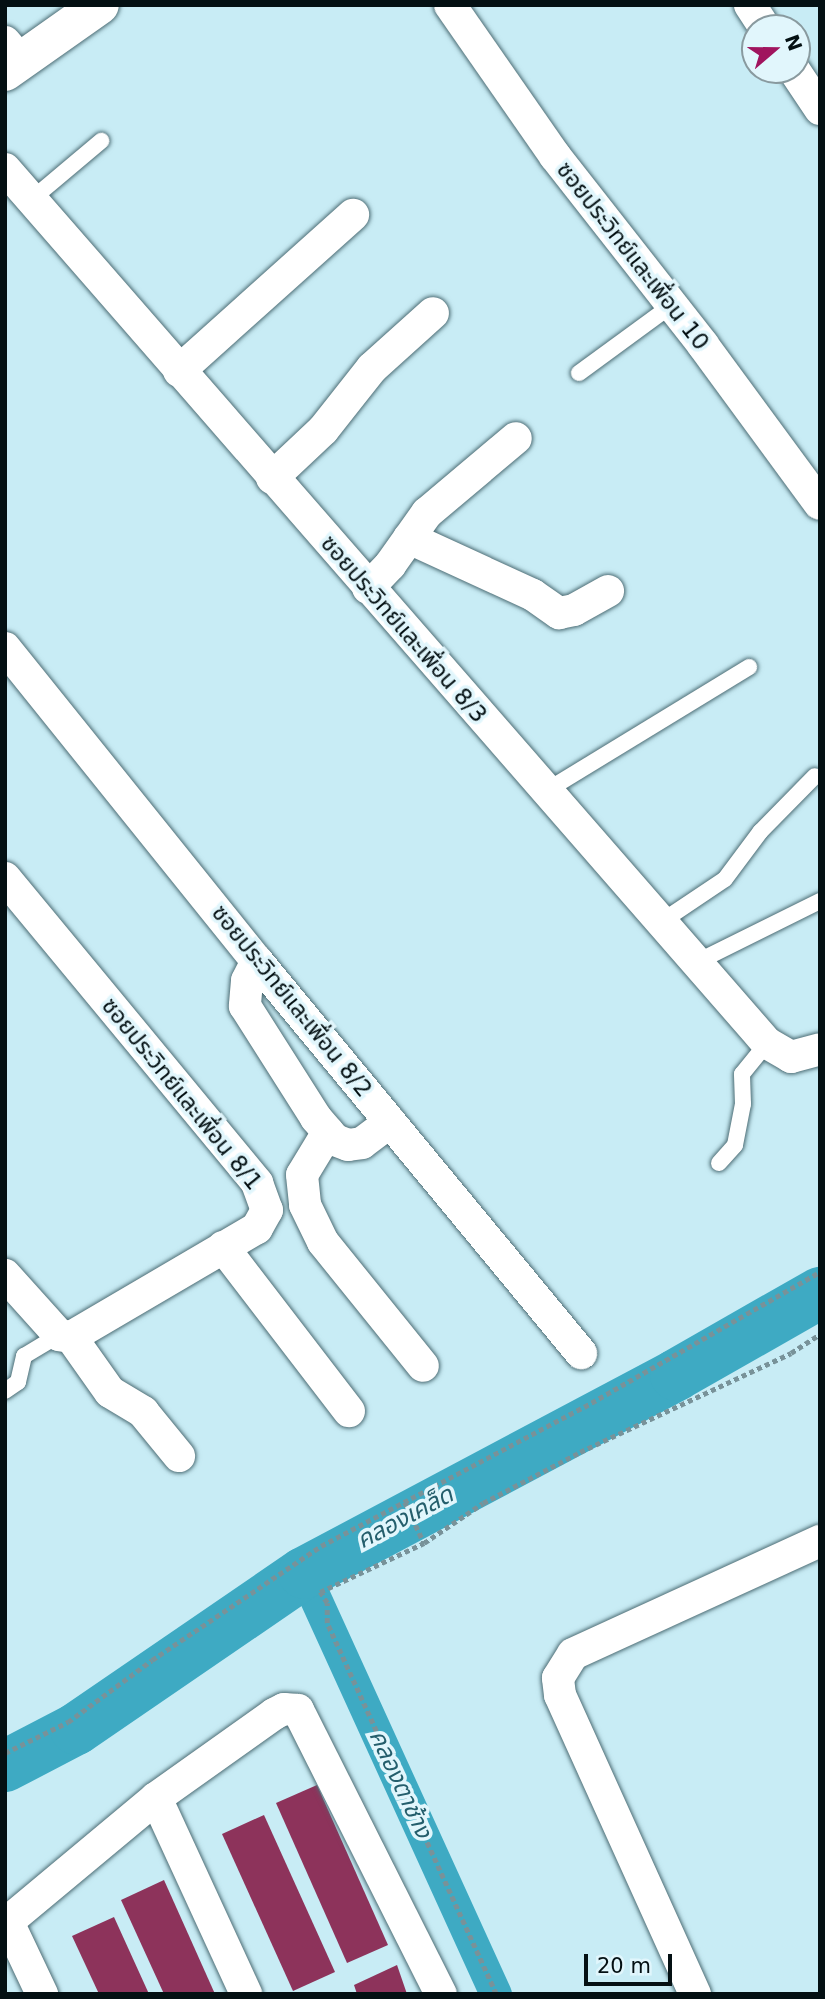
<!DOCTYPE html>
<html>
<head>
<meta charset="utf-8">
<style>
	body { margin:0 }
	#map { position:relative; width:825px; height:1999px; overflow:hidden; background:#c8ecf5; font-family:"DejaVu Sans","Noto Sans Thai",sans-serif }
	div>[style] { position:absolute }
	[style*='--x'] { left:calc(var(--x)*1px); top:calc(var(--y)*1px); width:calc(var(--w)*1px); rotate:calc(var(--a)*1deg) }
	.canal>* { height:32px; margin:-16px; padding:0 16px; transform-origin:16px; border-radius:16px; background:#3eaac3 }
	.river>* { height:52px; margin:-26px; padding:0 26px; transform-origin:26px; border-radius:26px; background:#3eaac3 }
	.building>* { inset:0; background:#8d335b }
	.path>* { height:4.5px; margin-top:-2.25px; transform-origin:0; background:repeating-linear-gradient(90deg,#789299 0 5px,transparent 0 8.5px) }
	.roads { filter:drop-shadow(0 0 2px #4d6d75) drop-shadow(0 0 2px #4d6d75) }
	.service>* { height:16px; margin:-8px; padding:0 8px; transform-origin:8px; border-radius:8px; background:#fff }
	.minor>* { height:32px; margin:-16px; padding:0 16px; transform-origin:16px; border-radius:16px; background:#fff }
	.tertiary>* { height:38px; margin:-19px; padding:0 19px; transform-origin:19px; border-radius:19px; background:#fff }
	span { translate:-50% -50%; white-space:nowrap; text-align:center; line-height:1.15; -webkit-text-stroke:7px #e1f6fc; paint-order:stroke }
	.street-label { font-size:23px; color:#041013 }
	.water-label { font-size:24px; color:#245e6c; font-style:italic }
	.frame { position:absolute; inset:0; border:7px solid #041013; pointer-events:none }
	.north { position:absolute; left:741px; top:14px; width:70px; height:70px; box-sizing:border-box; background:#e1f6fc; border:2px solid #899a9f; border-radius:50%; rotate:70deg; font-size:19px; font-weight:700; line-height:28px; text-align:center; color:#041013 }
	.north::after { content:''; display:block; margin:auto; width:24px; height:32px; background:#a0145e; clip-path:polygon(50% 0,100% 100%,50% 72%,0 100%) }
	.scale { position:absolute; left:584px; top:1954px; width:88px; height:32px; box-sizing:border-box; border:4px solid #041013; border-top:0; padding-left:9px; font-size:21px; line-height:24px; white-space:nowrap; color:#041013; -webkit-text-stroke:5px #e1f6fc; paint-order:stroke }
</style>
</head>
<body>
<div id="map">
	<div class="canal">
		<i style="--x:304;--y:1573;--w:463;--a:65.5"></i>
	</div>
	<div class="river">
		<i style="--x:5;--y:1766;--w:80;--a:-27.5"></i>
		<i style="--x:76;--y:1729;--w:276;--a:-34.4"></i>
		<i style="--x:304;--y:1573;--w:421;--a:-28"></i>
		<i style="--x:676;--y:1375;--w:166;--a:-29.7"></i>
	</div>
	<div class="building">
		<i style="clip-path:polygon(317px 1785px,388px 1945px,347px 1963px,276px 1803px)"></i>
		<i style="clip-path:polygon(264px 1815px,335px 1972px,293px 1991px,222px 1834px)"></i>
		<i style="clip-path:polygon(164px 1880px,215px 1994px,164px 1994px,121px 1900px)"></i>
		<i style="clip-path:polygon(114px 1917px,149px 1994px,99px 1994px,72px 1936px)"></i>
		<i style="clip-path:polygon(397px 1965px,407px 1994px,357px 1994px,354px 1985px)"></i>
	</div>
	<div class="path">
		<i style="--x:405;--y:1502;--w:45;--a:65.1"></i>
		<i style="--x:5;--y:1753;--w:70;--a:-26.2"></i>
		<i style="--x:68;--y:1722;--w:104;--a:-36.4"></i>
		<i style="--x:152;--y:1660;--w:204;--a:-34"></i>
		<i style="--x:321;--y:1546;--w:297;--a:-27.9"></i>
		<i style="--x:584;--y:1407;--w:272;--a:-29.8"></i>
		<i style="--x:496;--y:1994;--w:408;--a:-114.5"></i>
		<i style="--x:327;--y:1623;--w:20;--a:-90"></i>
		<i style="--x:327;--y:1603;--w:13;--a:-122"></i>
		<i style="--x:320;--y:1592;--w:115;--a:-25.2"></i>
		<i style="--x:424;--y:1543;--w:71;--a:-34.1"></i>
		<i style="--x:483;--y:1503;--w:110;--a:-27.7"></i>
		<i style="--x:580;--y:1452;--w:233;--a:-25.1"></i>
		<i style="--x:791;--y:1353;--w:35;--a:-33"></i>
	</div>
	<div class="roads">
		<div class="service">
			<i style="--x:31;--y:200;--w:92;--a:-40.1"></i>
			<i style="--x:579;--y:373;--w:115;--a:-36.2"></i>
			<i style="--x:546;--y:791;--w:238;--a:-31.4"></i>
			<i style="--x:661;--y:922;--w:77;--a:-33.9"></i>
			<i style="--x:725;--y:879;--w:59;--a:-53.3"></i>
			<i style="--x:760;--y:832;--w:78;--a:-45.5"></i>
			<i style="--x:697;--y:962;--w:137;--a:-26.4"></i>
			<i style="--x:719;--y:1163;--w:24;--a:-48"></i>
			<i style="--x:735;--y:1145;--w:42;--a:-79"></i>
			<i style="--x:743;--y:1104;--w:30;--a:-92"></i>
			<i style="--x:742;--y:1074;--w:40;--a:-51"></i>
			<i style="--x:5;--y:1391;--w:16;--a:-35"></i>
			<i style="--x:18;--y:1382;--w:27;--a:-77"></i>
			<i style="--x:24;--y:1356;--w:41;--a:-31"></i>
		</div>
		<div class="minor">
			<i style="--x:450;--y:5;--w:184;--a:55.2"></i>
			<i style="--x:555;--y:156;--w:240;--a:51.9"></i>
			<i style="--x:703;--y:345;--w:197;--a:53.7"></i>
			<i style="--x:750;--y:5;--w:27;--a:57"></i>
			<i style="--x:5;--y:42;--w:25;--a:50"></i>
			<i style="--x:794;--y:70;--w:47;--a:56.3"></i>
			<i style="--x:5;--y:169;--w:1160;--a:48.92"></i>
			<i style="--x:767;--y:1043;--w:28;--a:30"></i>
			<i style="--x:791;--y:1057;--w:30;--a:-15"></i>
			<i style="--x:179;--y:371;--w:234;--a:-41.9"></i>
			<i style="--x:272;--y:478;--w:70;--a:-43.3"></i>
			<i style="--x:323;--y:430;--w:79;--a:-51.7"></i>
			<i style="--x:372;--y:368;--w:82;--a:-42"></i>
			<i style="--x:409;--y:538;--w:136;--a:24.7"></i>
			<i style="--x:533;--y:595;--w:32;--a:35"></i>
			<i style="--x:559;--y:613;--w:15;--a:-11"></i>
			<i style="--x:574;--y:610;--w:39;--a:-29"></i>
			<i style="--x:368;--y:588;--w:32;--a:-46"></i>
			<i style="--x:390;--y:565;--w:64;--a:-54.6"></i>
			<i style="--x:427;--y:513;--w:116;--a:-40.1"></i>
			<i style="--x:5;--y:648;--w:402;--a:51.2"></i>
			<i style="--x:257;--y:961;--w:509;--a:50.43"></i>
			<i style="--x:5;--y:878;--w:396;--a:50.4"></i>
			<i style="--x:257;--y:1183;--w:29;--a:70"></i>
			<i style="--x:267;--y:1210;--w:21;--a:119"></i>
			<i style="--x:257;--y:1228;--w:216;--a:149.6"></i>
			<i style="--x:71;--y:1337;--w:12;--a:-171"></i>
			<i style="--x:59;--y:1335;--w:81;--a:-132"></i>
			<i style="--x:257;--y:961;--w:22;--a:117"></i>
			<i style="--x:247;--y:981;--w:25;--a:95"></i>
			<i style="--x:245;--y:1006;--w:133;--a:57.6"></i>
			<i style="--x:316;--y:1118;--w:29;--a:49"></i>
			<i style="--x:335;--y:1140;--w:14;--a:21"></i>
			<i style="--x:348;--y:1145;--w:14;--a:-8"></i>
			<i style="--x:362;--y:1143;--w:35;--a:-37"></i>
			<i style="--x:328;--y:1132;--w:50;--a:121.2"></i>
			<i style="--x:302;--y:1175;--w:30;--a:84"></i>
			<i style="--x:305;--y:1205;--w:41;--a:64.1"></i>
			<i style="--x:323;--y:1242;--w:159;--a:51.1"></i>
			<i style="--x:223;--y:1247;--w:207;--a:52.5"></i>
			<i style="--x:71;--y:1337;--w:67;--a:54.7"></i>
			<i style="--x:110;--y:1392;--w:39;--a:31"></i>
			<i style="--x:143;--y:1412;--w:57;--a:50.7"></i>
			<i style="--x:156;--y:1798;--w:216;--a:65.3"></i>
			<i style="--x:8;--y:1922;--w:80;--a:64.7"></i>
			<i style="--x:5;--y:1924;--w:197;--a:-39.8"></i>
			<i style="--x:156;--y:1798;--w:145;--a:-35.4"></i>
			<i style="--x:274;--y:1714;--w:11;--a:-27"></i>
			<i style="--x:284;--y:1709;--w:14;--a:4"></i>
			<i style="--x:298;--y:1710;--w:318;--a:63.3"></i>
			<i style="--x:695;--y:1994;--w:328;--a:-114.3"></i>
			<i style="--x:560;--y:1695;--w:17;--a:-97"></i>
			<i style="--x:558;--y:1678;--w:28;--a:-58"></i>
			<i style="--x:573;--y:1654;--w:272;--a:-24.6"></i>
		</div>
		<div class="tertiary">
			<i style="--x:5;--y:72;--w:116;--a:-35.2"></i>
		</div>
	</div>
	<div class="street-label">
		<span style="left:633px;top:256px;rotate:52deg">ซอยประวิทย์และเพื่อน 10</span>
		<span style="left:404px;top:629px;rotate:49deg">ซอยประวิทย์และเพื่อน 8/3</span>
		<span style="left:292px;top:1001px;rotate:51deg">ซอยประวิทย์และเพื่อน 8/2</span>
		<span style="left:182px;top:1094px;rotate:51deg">ซอยประวิทย์และเพื่อน 8/1</span>
	</div>
	<div class="water-label">
		<span style="left:405px;top:1518px;rotate:-28deg">คลองเคล็ด</span>
		<span style="left:400px;top:1784px;rotate:65deg">คลองตาช้าง</span>
	</div>
	<div class="frame"></div>
	<div class="north">N</div>
	<div class="scale">20 m</div>
</div>
</body>
</html>
